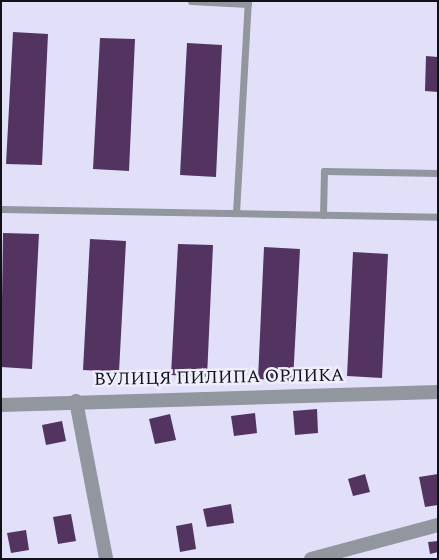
<!DOCTYPE html>
<html>
<head>
<meta charset="utf-8">
<style>
	body { margin:0 }
	#map { position:relative; width:439px; height:560px; overflow:hidden; background:#e2e0f8; font-family:Spectral,serif }
	div>[style] { position:absolute }
	[style*='--x'] { left:calc(var(--x)*1px); top:calc(var(--y)*1px); width:calc(var(--w)*1px); rotate:calc(var(--a)*1deg) }
	.building>* { inset:0; background:#533461 }
	.service>* { height:7px; margin:-3.5px; padding:0 3.5px; transform-origin:3.5px; border-radius:3.5px; background:#91969f }
	.minor>* { height:14px; margin:-7px; padding:0 7px; transform-origin:7px; border-radius:7px; background:#91969f }
	span { translate:-50% -50%; white-space:nowrap; text-align:center; line-height:1.15; -webkit-text-stroke:5px #efeefd; paint-order:stroke }
	.street-label { font-size:18px; color:#121119 }
	.frame { position:absolute; inset:0; border:2px solid #121119; pointer-events:none }
</style>
</head>
<body>
<div id="map">
	<div class="building">
		<i style="clip-path:polygon(13px 32px,48px 34px,42px 165px,6px 164px)"></i>
		<i style="clip-path:polygon(100px 38px,135px 39px,129px 171px,93px 169px)"></i>
		<i style="clip-path:polygon(187px 43px,222px 45px,216px 177px,180px 175px)"></i>
		<i style="clip-path:polygon(426px 56px,438px 57px,438px 92px,425px 91px)"></i>
		<i style="clip-path:polygon(3px 233px,39px 234px,32px 369px,1px 367px)"></i>
		<i style="clip-path:polygon(90px 239px,126px 241px,119px 372px,83px 370px)"></i>
		<i style="clip-path:polygon(178px 244px,213px 245px,207px 377px,171px 375px)"></i>
		<i style="clip-path:polygon(264px 247px,300px 249px,293px 381px,258px 379px)"></i>
		<i style="clip-path:polygon(353px 252px,388px 254px,382px 378px,347px 376px)"></i>
		<i style="clip-path:polygon(317px 409px,318px 433px,295px 435px,293px 411px)"></i>
		<i style="clip-path:polygon(255px 413px,257px 433px,234px 436px,231px 416px)"></i>
		<i style="clip-path:polygon(170px 414px,176px 440px,155px 444px,149px 419px)"></i>
		<i style="clip-path:polygon(62px 421px,66px 441px,46px 445px,42px 425px)"></i>
		<i style="clip-path:polygon(365px 474px,370px 492px,353px 496px,348px 479px)"></i>
		<i style="clip-path:polygon(438px 474px,438px 505px,425px 507px,419px 477px)"></i>
		<i style="clip-path:polygon(231px 504px,234px 523px,207px 527px,203px 509px)"></i>
		<i style="clip-path:polygon(71px 514px,76px 541px,58px 544px,53px 517px)"></i>
		<i style="clip-path:polygon(192px 523px,196px 549px,180px 552px,176px 526px)"></i>
		<i style="clip-path:polygon(26px 530px,29px 550px,11px 553px,7px 533px)"></i>
		<i style="clip-path:polygon(438px 541px,438px 552px,430px 554px,428px 542px)"></i>
	</div>
	<div class="service">
		<i style="--x:191;--y:1;--w:57;--a:3"></i>
		<i style="--x:1;--y:209;--w:437;--a:1"></i>
		<i style="--x:236;--y:213;--w:212;--a:-86.8"></i>
		<i style="--x:323;--y:215;--w:44;--a:-88.7"></i>
		<i style="--x:324;--y:171;--w:114;--a:1"></i>
	</div>
	<div class="minor">
		<i style="--x:76;--y:401;--w:161;--a:79.2"></i>
		<i style="--x:1;--y:405;--w:437;--a:-1.7"></i>
		<i style="--x:311;--y:559;--w:131;--a:-15"></i>
	</div>
	<div class="street-label">
		<span style="left:219px;top:378px;rotate:-1deg">ВУЛИЦЯ ПИЛИПА ОРЛИКА</span>
	</div>
	<div class="frame"></div>
</div>
</body>
</html>
